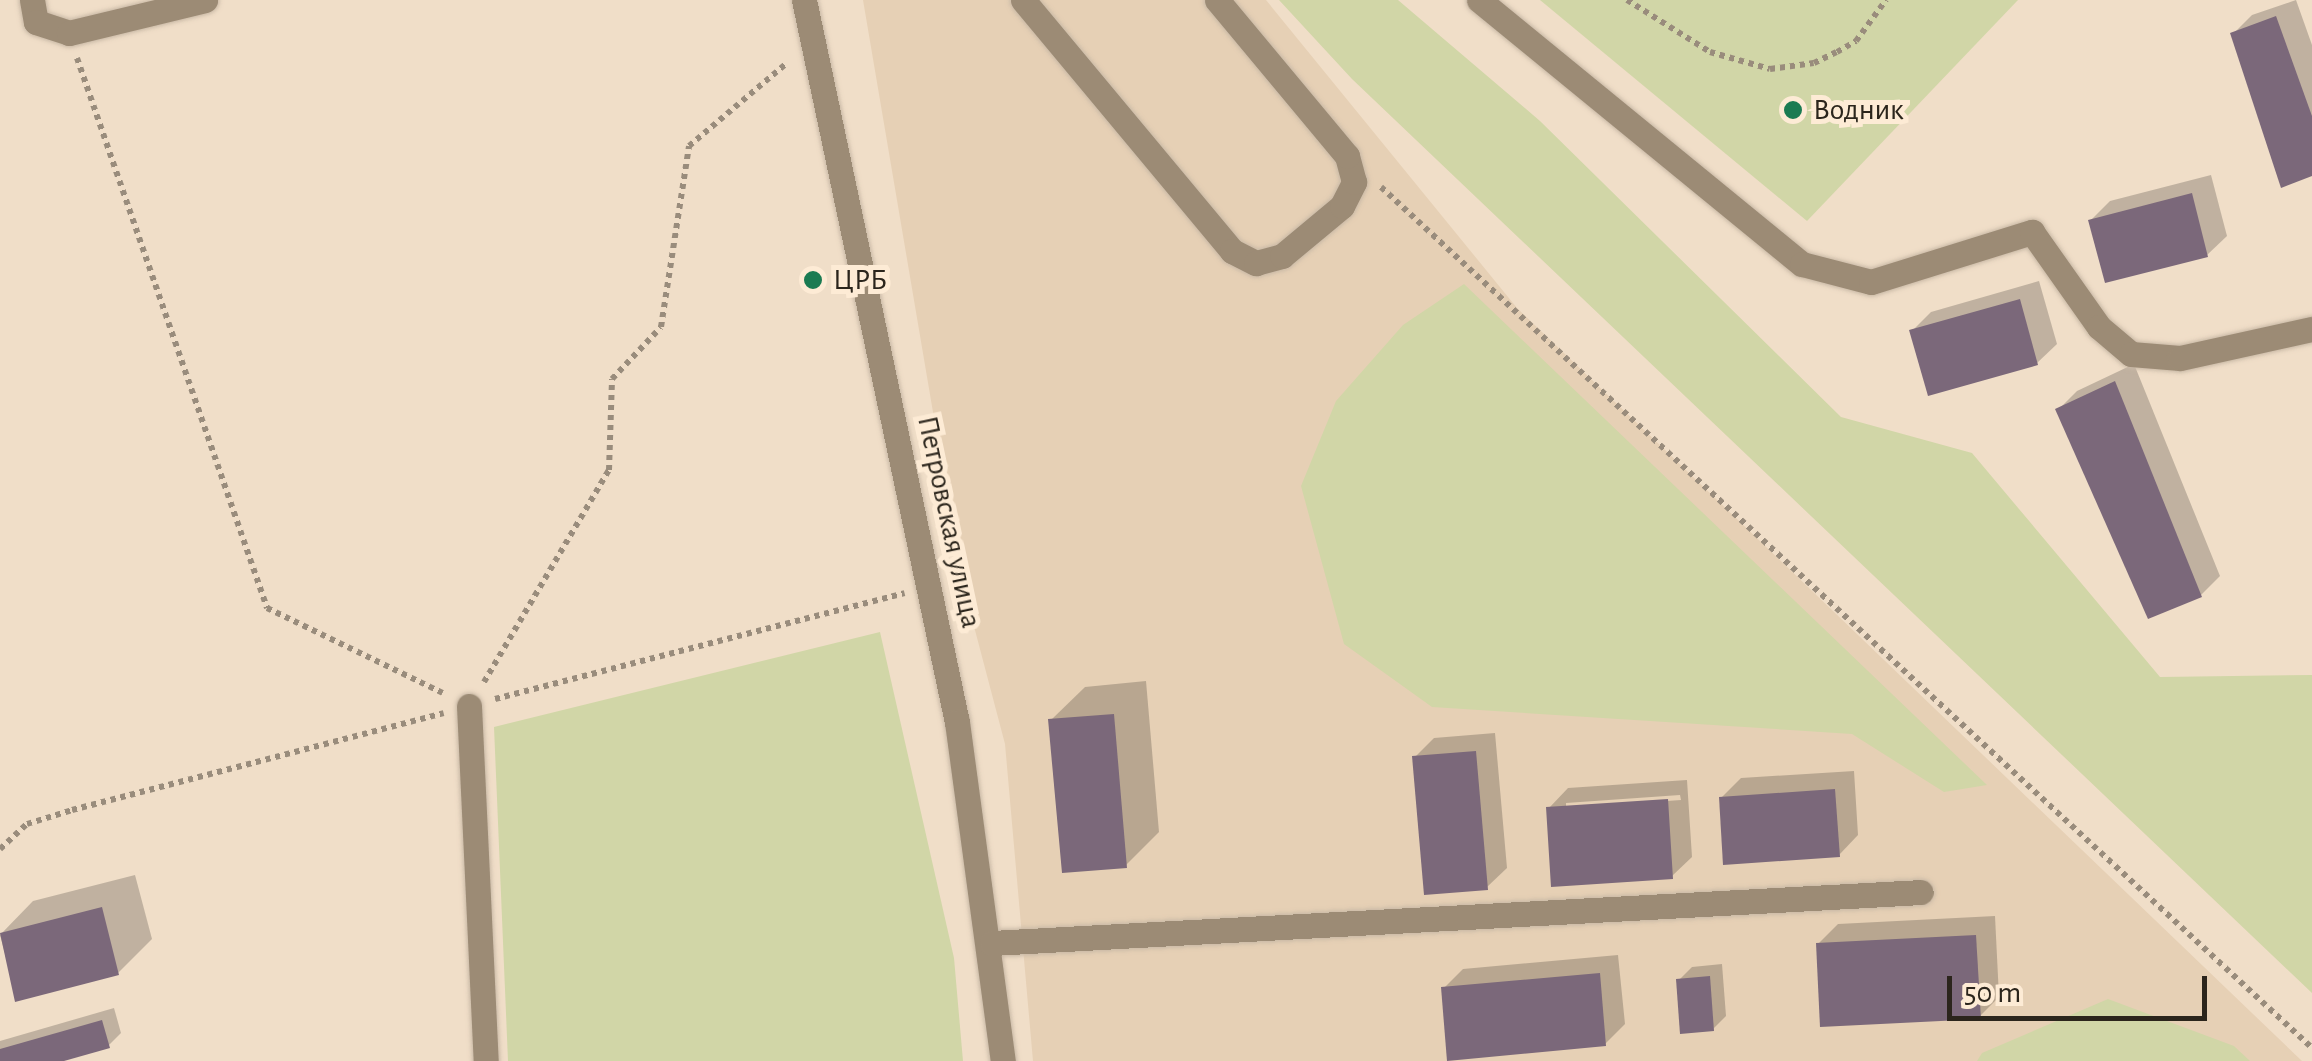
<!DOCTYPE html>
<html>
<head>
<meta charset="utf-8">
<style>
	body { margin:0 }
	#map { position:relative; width:2312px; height:1061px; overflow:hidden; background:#f0dec8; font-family:"Alegreya Sans",sans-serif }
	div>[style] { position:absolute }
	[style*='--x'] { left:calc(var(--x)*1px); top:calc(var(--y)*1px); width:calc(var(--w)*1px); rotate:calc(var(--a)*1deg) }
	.built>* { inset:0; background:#e6d0b5 }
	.green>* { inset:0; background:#d1d6a7 }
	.shadow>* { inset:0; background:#0003 }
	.building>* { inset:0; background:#7b687a }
	.path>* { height:6px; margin-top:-3px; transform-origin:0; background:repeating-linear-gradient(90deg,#998c7c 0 5px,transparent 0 10px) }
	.roads { filter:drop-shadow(0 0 2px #c9b9a6) drop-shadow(0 0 2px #c9b9a6) }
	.minor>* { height:25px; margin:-12.5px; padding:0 12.5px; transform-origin:12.5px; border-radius:12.5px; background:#9c8b75 }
	.dots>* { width:28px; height:28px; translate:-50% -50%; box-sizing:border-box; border:5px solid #fdebd5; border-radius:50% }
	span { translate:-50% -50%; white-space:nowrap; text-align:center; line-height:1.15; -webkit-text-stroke:10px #fdebd5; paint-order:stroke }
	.poi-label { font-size:30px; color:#2b251c }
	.left { translate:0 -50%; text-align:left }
	.street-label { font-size:30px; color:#2b251c }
	.scale { position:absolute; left:1947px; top:976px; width:260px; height:45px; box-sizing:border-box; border:5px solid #2b251c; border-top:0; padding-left:12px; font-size:30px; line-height:35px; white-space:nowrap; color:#2b251c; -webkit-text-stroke:8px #fdebd5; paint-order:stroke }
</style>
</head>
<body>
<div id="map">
	<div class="built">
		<i style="clip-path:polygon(863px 0,1266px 0,1517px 308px,2302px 1061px,1033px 1061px,1005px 744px,961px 577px)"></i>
	</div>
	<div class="green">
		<i style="clip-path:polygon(1279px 0,1398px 0,1540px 121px,1841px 417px,1972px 453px,2160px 677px,2312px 675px,2312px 993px,1352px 79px)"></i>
		<i style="clip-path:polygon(1540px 0,2018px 0,1807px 221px)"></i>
		<i style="clip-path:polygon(1464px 284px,1987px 785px,1944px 792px,1852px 734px,1432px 707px,1344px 644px,1301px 486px,1336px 401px,1403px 325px)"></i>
		<i style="clip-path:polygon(880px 632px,954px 958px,963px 1061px,508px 1061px,494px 727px)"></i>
		<i style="clip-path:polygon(2108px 999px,2234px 1046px,2250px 1061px,1977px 1061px,1982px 1053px)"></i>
	</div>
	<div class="shadow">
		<i style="clip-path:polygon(2296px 0,2312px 45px,2312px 173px,2233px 34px,2252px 15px)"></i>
		<i style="clip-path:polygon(2211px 175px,2227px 236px,2207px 255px,2091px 220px,2110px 201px)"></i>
		<i style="clip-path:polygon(2039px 281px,2057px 344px,2037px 363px,1912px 331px,1931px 312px)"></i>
		<i style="clip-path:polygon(2134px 364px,2220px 576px,2201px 595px,2058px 410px,2077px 391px)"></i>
		<i style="clip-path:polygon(1146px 681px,1159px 832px,1126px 865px,1051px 720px,1085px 687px)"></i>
		<i style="clip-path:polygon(1495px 733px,1507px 868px,1487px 887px,1415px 757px,1434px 738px)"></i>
		<i style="clip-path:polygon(1854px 771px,1858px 835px,1839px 855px,1721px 798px,1741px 778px)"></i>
		<i style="clip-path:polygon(evenodd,1687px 780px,1692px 857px,1672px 876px,1549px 808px,1568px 788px,1687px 780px,1680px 795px,1681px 800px,1566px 808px,1566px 803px,1680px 795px)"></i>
		<i style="clip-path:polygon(135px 875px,152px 939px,118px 973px,17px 999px,0 935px,33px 901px)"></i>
		<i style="clip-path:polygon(1995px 916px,1999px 997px,1980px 1016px,1818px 944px,1838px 924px)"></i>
		<i style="clip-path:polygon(1618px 955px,1625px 1024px,1605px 1044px,1444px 988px,1463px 969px)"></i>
		<i style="clip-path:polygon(1722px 964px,1726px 1016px,1713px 1029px,1679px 980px,1692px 967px)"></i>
		<i style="clip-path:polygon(114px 1008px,121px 1033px,108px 1046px,55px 1061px,0 1061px,0 1041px)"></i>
	</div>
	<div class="building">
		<i style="clip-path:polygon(2276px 16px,2312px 116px,2312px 176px,2281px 188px,2230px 33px)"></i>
		<i style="clip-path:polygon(2192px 193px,2208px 257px,2105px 283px,2088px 220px)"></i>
		<i style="clip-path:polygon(2020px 299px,2038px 365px,1928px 396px,1909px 330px)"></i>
		<i style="clip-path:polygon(2115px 381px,2202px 597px,2148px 619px,2055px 409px)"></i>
		<i style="clip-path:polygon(1114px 714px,1127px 868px,1062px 873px,1048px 719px)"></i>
		<i style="clip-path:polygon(1476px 751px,1488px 890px,1424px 895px,1412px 756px)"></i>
		<i style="clip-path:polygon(1835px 789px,1840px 857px,1723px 865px,1719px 797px)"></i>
		<i style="clip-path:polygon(1668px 799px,1673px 879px,1551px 887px,1546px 807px)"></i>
		<i style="clip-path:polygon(102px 907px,119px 975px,15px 1002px,0 933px)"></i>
		<i style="clip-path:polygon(1976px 935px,1981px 1019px,1820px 1027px,1816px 943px)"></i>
		<i style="clip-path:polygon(1600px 973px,1606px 1046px,1447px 1061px,1441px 987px)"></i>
		<i style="clip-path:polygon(1710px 976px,1714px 1031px,1680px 1034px,1676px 979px)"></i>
		<i style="clip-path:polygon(102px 1020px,110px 1048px,64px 1061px,0 1061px,0 1049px)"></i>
	</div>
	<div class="path">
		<i style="--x:1627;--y:0;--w:98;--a:32.1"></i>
		<i style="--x:1710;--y:52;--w:62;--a:15.8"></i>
		<i style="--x:1770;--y:69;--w:44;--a:-7.8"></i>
		<i style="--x:1814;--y:63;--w:25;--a:-26"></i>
		<i style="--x:1837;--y:52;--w:22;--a:-30"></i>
		<i style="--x:1856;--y:41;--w:51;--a:-53.8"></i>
		<i style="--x:77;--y:58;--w:582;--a:70.94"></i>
		<i style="--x:267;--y:608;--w:195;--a:25.8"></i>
		<i style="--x:1381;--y:187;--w:1268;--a:42.76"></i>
		<i style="--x:484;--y:682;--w:246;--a:-59.5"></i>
		<i style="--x:609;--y:470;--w:91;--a:-88.1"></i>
		<i style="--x:612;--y:379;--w:71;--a:-46.7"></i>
		<i style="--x:661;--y:327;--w:183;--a:-81.2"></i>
		<i style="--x:689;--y:146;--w:128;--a:-40.3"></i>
		<i style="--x:495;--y:699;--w:423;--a:-14.5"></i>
		<i style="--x:0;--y:849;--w:37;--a:-43"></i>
		<i style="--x:27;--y:824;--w:47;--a:-17.3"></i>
		<i style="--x:72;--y:810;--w:384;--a:-14.6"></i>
	</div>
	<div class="roads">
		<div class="minor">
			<i style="--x:32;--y:0;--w:22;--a:80"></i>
			<i style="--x:36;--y:22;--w:35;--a:18"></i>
			<i style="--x:69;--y:33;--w:140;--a:-13.6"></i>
			<i style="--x:804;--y:0;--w:738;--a:78.04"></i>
			<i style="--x:957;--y:722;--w:342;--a:82.3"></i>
			<i style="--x:1023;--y:0;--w:327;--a:50.2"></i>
			<i style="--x:1232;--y:251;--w:27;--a:27"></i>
			<i style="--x:1256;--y:263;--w:27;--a:-15"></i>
			<i style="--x:1282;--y:256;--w:78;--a:-39.8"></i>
			<i style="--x:1342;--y:206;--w:27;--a:-63"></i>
			<i style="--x:1354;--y:182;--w:27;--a:-105"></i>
			<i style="--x:1347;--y:156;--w:203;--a:-129.8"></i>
			<i style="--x:1479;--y:0;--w:417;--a:39.3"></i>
			<i style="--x:1802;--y:264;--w:71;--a:14.6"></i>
			<i style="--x:1871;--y:282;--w:169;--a:-17.3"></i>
			<i style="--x:2032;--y:232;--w:116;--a:54.8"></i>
			<i style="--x:2099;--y:327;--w:42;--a:40.2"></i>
			<i style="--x:2131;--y:354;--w:49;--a:4.7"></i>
			<i style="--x:2180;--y:358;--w:135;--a:-12.4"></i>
			<i style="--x:469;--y:706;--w:355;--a:87.3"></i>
			<i style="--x:992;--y:943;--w:930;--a:-3.14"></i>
		</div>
	</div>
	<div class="dots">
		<i style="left:1793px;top:110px;background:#1b7b52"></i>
		<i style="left:813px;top:280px;background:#1b7b52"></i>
	</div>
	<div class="poi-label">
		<span class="left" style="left:1813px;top:110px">Водник</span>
		<span class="left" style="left:833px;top:280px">ЦРБ</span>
	</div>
	<div class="street-label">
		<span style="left:949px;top:522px;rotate:78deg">Петровская улица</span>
	</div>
	<div class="scale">50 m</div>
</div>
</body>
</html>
